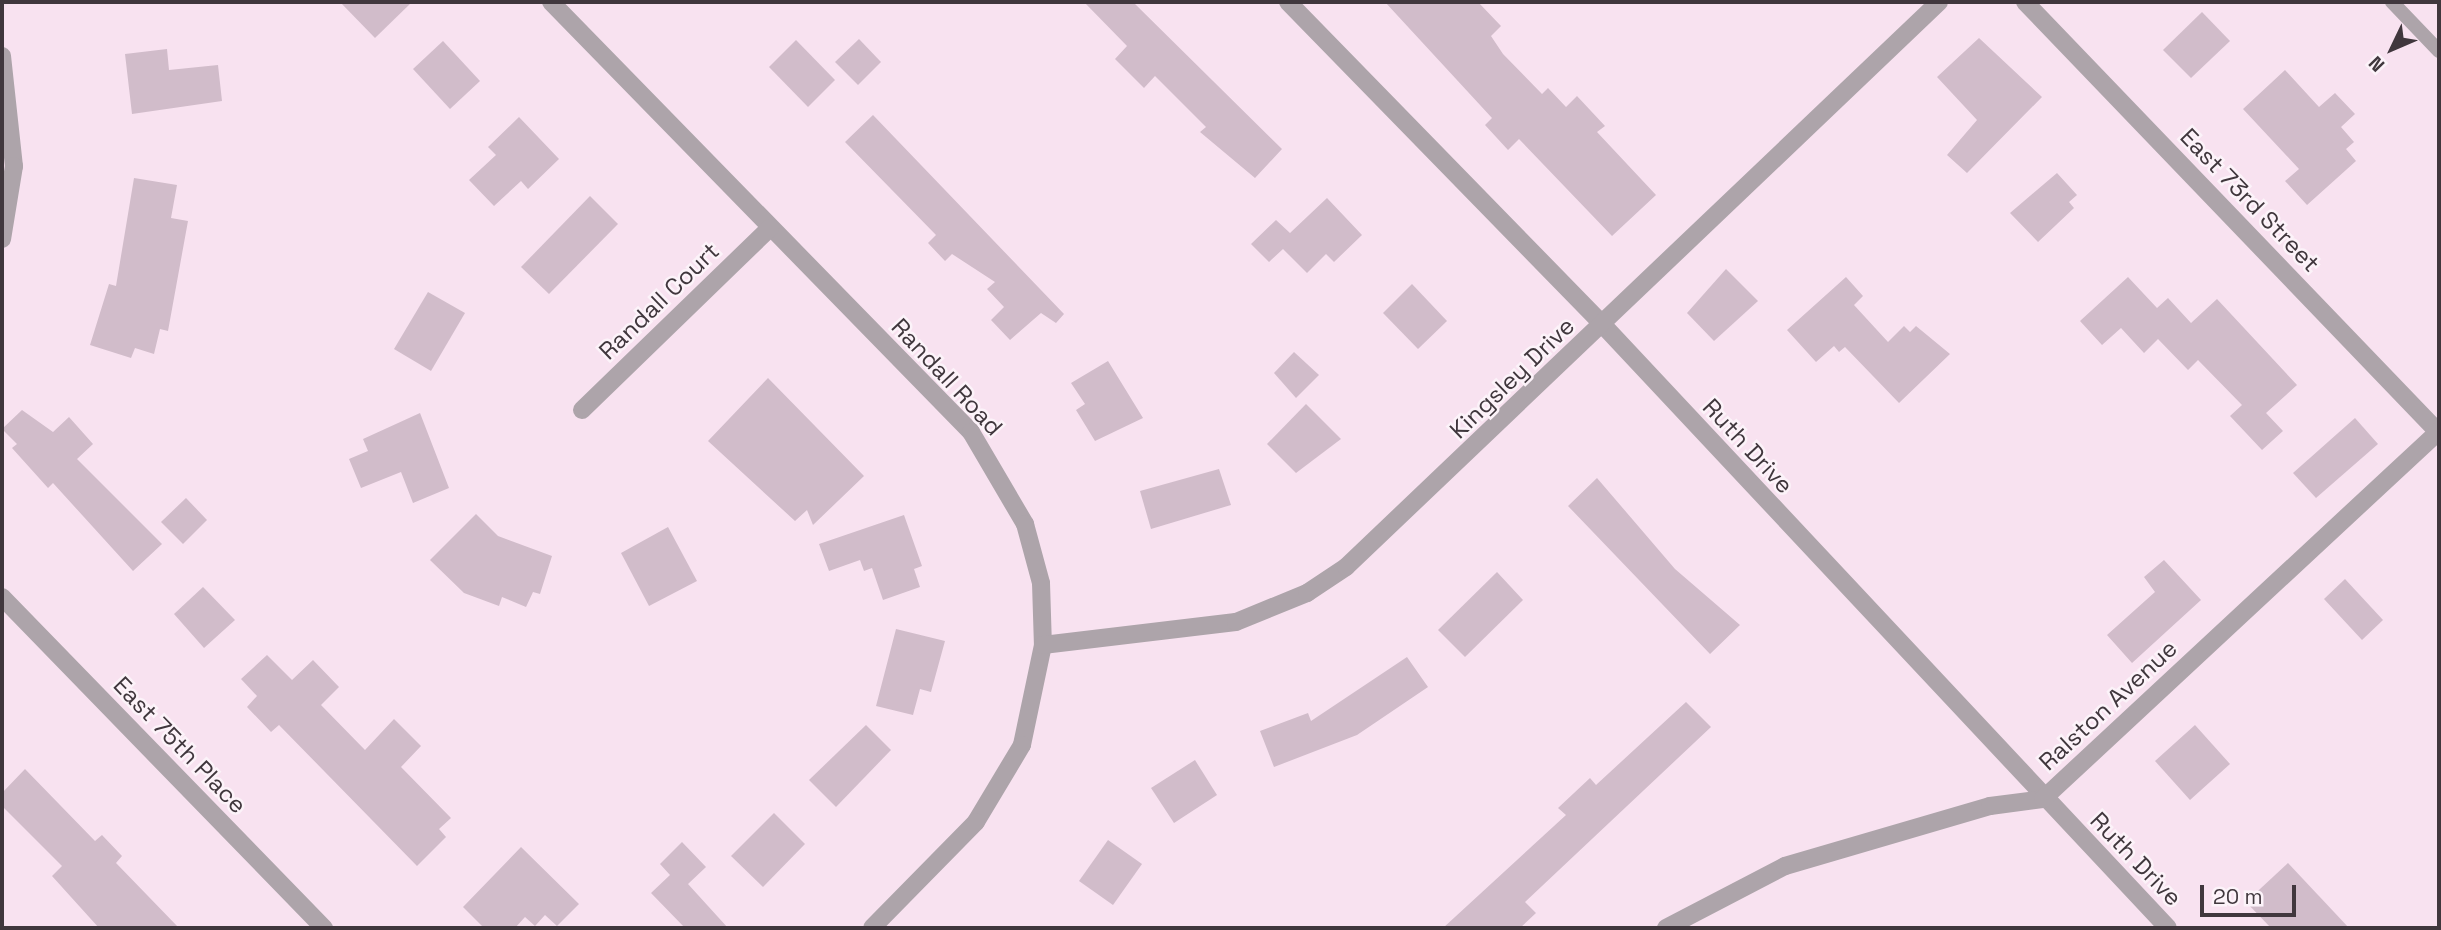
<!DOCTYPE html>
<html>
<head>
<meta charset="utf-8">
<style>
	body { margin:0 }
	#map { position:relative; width:2441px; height:930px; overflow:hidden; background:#f8e2f0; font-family:"Space Grotesk",sans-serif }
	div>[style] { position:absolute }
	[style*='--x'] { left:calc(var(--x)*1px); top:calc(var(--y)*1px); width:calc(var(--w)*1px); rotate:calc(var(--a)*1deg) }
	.building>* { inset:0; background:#d1bcca }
	.lane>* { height:14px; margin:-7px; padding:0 7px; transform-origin:7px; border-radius:7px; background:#ada4aa }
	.street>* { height:18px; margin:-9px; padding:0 9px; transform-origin:9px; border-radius:9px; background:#ada4aa }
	span { translate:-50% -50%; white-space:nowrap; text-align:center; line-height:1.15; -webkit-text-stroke:5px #fcf3f9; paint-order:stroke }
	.street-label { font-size:24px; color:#40373d }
	.frame { position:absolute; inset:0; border:4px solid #40373d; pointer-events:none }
	.north { position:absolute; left:2357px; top:14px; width:70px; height:70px; -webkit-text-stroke:5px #fcf3f9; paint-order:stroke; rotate:226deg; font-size:19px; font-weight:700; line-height:28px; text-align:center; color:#40373d }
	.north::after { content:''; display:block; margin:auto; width:24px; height:32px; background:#40373d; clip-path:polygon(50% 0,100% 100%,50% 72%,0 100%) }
	.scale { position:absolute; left:2200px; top:885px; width:96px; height:32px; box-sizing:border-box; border:4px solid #40373d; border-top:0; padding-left:9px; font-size:21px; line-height:24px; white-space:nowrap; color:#40373d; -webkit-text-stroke:5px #fcf3f9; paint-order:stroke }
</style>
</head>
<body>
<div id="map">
	<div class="building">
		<i style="clip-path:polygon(340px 2px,412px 2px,375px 38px)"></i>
		<i style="clip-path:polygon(1084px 2px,1133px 2px,1282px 149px,1255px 178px,1200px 132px,1206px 127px,1155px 76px,1144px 88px,1115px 59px,1127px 46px)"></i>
		<i style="clip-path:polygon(1385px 2px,1478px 2px,1501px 26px,1491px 36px,1503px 54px,1542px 94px,1548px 88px,1566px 107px,1577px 96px,1605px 126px,1597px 132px,1656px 195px,1612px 236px,1519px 139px,1508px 150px,1485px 125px,1492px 118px)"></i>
		<i style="clip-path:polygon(2202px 12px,2230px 41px,2191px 78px,2163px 50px)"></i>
		<i style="clip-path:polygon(1979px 38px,2042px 97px,1967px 173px,1947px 155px,1977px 120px,1937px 77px)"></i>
		<i style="clip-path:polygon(859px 39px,881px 62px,858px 85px,835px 62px)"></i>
		<i style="clip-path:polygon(796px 40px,835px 80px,808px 107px,769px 67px)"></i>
		<i style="clip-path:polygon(443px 41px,480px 81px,450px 109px,413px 69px)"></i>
		<i style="clip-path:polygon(167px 49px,169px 70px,218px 65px,222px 101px,132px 114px,125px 54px)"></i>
		<i style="clip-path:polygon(2285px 70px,2319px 107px,2335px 93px,2355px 114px,2341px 127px,2354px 142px,2346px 149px,2356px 161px,2307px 205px,2285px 181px,2299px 169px,2243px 109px)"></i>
		<i style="clip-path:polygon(873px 115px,1064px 314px,1056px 323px,1041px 313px,1010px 340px,991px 320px,1004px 307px,987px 289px,995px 282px,952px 254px,945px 261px,928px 243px,936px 235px,845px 142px)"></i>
		<i style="clip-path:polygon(519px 117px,559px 159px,528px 189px,521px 181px,494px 206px,469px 180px,496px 155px,488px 147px)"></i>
		<i style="clip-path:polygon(2057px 173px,2077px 195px,2069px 202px,2074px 208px,2038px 242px,2010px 213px)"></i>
		<i style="clip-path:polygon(134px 178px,177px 185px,171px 218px,188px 221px,168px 331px,160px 329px,154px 354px,135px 348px,131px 358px,90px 345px,109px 284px,116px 286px)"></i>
		<i style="clip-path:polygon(590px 196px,618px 224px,549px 294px,521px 267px)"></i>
		<i style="clip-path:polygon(1327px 198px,1362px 235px,1334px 262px,1326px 254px,1307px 273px,1283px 249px,1269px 262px,1251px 244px,1276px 220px,1290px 233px)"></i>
		<i style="clip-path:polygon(1726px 269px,1758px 301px,1714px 341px,1687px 313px)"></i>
		<i style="clip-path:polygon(1846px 277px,1863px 296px,1854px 305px,1888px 342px,1904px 326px,1910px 332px,1916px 326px,1950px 354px,1899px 403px,1845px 347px,1839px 352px,1834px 346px,1816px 362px,1787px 330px)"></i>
		<i style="clip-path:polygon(2128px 277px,2157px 308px,2168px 298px,2191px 323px,2217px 299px,2297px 385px,2266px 413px,2283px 431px,2262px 450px,2230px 416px,2242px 405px,2198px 360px,2188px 370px,2158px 339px,2144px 353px,2121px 328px,2102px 345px,2080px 321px)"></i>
		<i style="clip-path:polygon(1412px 284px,1447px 321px,1418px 349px,1383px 313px)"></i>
		<i style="clip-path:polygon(428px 292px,465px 313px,431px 371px,394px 349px)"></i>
		<i style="clip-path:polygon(1294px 352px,1319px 375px,1296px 398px,1274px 373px)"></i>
		<i style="clip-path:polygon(1108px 361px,1143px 418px,1095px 441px,1076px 410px,1085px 404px,1071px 383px)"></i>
		<i style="clip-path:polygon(768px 378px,864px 476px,813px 525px,807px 510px,795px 521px,708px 441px)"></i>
		<i style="clip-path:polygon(1306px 404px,1341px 439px,1296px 473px,1267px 444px)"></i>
		<i style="clip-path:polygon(22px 410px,53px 432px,69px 417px,93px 444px,77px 459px,162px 544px,133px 571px,53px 483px,48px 488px,12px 448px,17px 444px,2px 429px)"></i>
		<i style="clip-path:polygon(420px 413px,449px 488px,413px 503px,401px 472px,361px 488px,349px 459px,368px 451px,363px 439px)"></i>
		<i style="clip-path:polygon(2355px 418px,2378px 444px,2316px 498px,2293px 473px)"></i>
		<i style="clip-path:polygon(1219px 469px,1231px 505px,1151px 529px,1140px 491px)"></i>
		<i style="clip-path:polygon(1597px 478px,1675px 569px,1740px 625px,1710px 654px,1568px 506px)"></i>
		<i style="clip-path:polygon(186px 498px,207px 520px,183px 544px,161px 522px)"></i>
		<i style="clip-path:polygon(476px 514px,498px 536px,552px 556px,540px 594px,533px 592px,526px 607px,502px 597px,499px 606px,464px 593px,430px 560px)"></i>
		<i style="clip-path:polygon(904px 515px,922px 566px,914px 569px,920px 587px,883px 600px,872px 568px,864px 571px,860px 560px,829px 571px,819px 544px)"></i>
		<i style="clip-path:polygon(668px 527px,697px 581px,649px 606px,621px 553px)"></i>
		<i style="clip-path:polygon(2164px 560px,2201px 600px,2132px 663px,2107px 635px,2155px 592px,2144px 577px)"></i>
		<i style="clip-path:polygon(1497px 572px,1523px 600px,1465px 657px,1438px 630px)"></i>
		<i style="clip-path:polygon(2345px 579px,2383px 620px,2362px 640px,2324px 599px)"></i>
		<i style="clip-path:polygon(203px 587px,235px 620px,204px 648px,174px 614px)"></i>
		<i style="clip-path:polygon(896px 629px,945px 641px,931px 692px,920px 689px,913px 715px,876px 706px)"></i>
		<i style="clip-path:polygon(267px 655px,292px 680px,313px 660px,339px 687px,321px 705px,365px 750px,394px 719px,421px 746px,401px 767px,451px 818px,439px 829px,446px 837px,417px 866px,279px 725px,271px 732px,247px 707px,257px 696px,241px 679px)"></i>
		<i style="clip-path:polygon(1407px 657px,1428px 687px,1357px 735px,1274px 767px,1260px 731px,1308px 713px,1311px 721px)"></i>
		<i style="clip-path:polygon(1686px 702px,1711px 727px,1525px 902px,1536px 913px,1520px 928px,1443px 928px,1566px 815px,1558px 808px,1590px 778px,1596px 785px)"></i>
		<i style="clip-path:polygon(866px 725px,891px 750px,836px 807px,809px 780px)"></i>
		<i style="clip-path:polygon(2195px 725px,2230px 764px,2190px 800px,2155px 761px)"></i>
		<i style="clip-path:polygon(1195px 760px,1217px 795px,1174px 823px,1151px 788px)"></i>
		<i style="clip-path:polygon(25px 769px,95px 841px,102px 835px,122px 856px,116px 863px,179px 928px,99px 928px,52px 876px,62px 866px,2px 806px,2px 793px)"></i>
		<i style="clip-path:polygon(774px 813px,805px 844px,763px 887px,731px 856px)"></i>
		<i style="clip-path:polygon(1108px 840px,1142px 864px,1113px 905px,1079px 881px)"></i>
		<i style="clip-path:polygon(682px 842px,706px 867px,688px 884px,728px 928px,685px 928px,651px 893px,670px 875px,660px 864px)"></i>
		<i style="clip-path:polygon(521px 847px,579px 904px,557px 926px,545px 915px,535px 926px,525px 917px,515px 928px,484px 928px,463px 907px)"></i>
		<i style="clip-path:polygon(2288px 863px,2349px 928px,2271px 928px,2246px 902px)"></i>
	</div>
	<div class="lane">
		<i style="--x:2392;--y:2;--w:68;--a:46.2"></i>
	</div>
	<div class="street">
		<i style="--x:551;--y:2;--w:601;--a:45.67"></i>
		<i style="--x:971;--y:432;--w:107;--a:59.6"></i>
		<i style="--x:1025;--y:524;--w:61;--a:74.8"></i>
		<i style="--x:1041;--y:583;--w:62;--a:88.2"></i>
		<i style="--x:1043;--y:645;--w:102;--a:101.9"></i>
		<i style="--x:1022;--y:745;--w:90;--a:120.9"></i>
		<i style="--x:976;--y:822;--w:148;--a:134.5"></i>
		<i style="--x:1288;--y:2;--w:451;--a:45.7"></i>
		<i style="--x:1603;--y:325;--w:826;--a:46.86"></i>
		<i style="--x:2025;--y:2;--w:598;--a:46.15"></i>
		<i style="--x:2;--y:56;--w:111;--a:83.8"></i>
		<i style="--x:14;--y:166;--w:74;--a:99.3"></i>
		<i style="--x:582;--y:410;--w:262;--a:-44.1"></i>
		<i style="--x:2;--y:597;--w:462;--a:45.8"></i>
		<i style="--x:1043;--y:645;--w:194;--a:-6.8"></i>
		<i style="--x:1236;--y:622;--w:77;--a:-22.2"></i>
		<i style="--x:1307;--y:593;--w:47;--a:-33.7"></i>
		<i style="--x:1346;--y:567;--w:819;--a:-43.61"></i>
		<i style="--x:1666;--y:928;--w:134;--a:-27.5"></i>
		<i style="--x:1785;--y:866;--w:214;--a:-16.3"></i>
		<i style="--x:1990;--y:806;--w:53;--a:-7.5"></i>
		<i style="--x:2043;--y:799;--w:541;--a:-42.9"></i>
	</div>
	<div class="street-label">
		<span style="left:2250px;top:200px;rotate:46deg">East 73rd Street</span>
		<span style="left:659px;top:301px;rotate:-44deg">Randall Court</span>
		<span style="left:947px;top:377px;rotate:47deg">Randall Road</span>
		<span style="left:1512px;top:378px;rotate:-44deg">Kingsley Drive</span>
		<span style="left:1748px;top:446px;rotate:47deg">Ruth Drive</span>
		<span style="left:2108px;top:705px;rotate:-43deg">Ralston Avenue</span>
		<span style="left:180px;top:745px;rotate:46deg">East 75th Place</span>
		<span style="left:2136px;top:859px;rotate:46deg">Ruth Drive</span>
	</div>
	<div class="frame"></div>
	<div class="north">N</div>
	<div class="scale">20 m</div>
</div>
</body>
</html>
